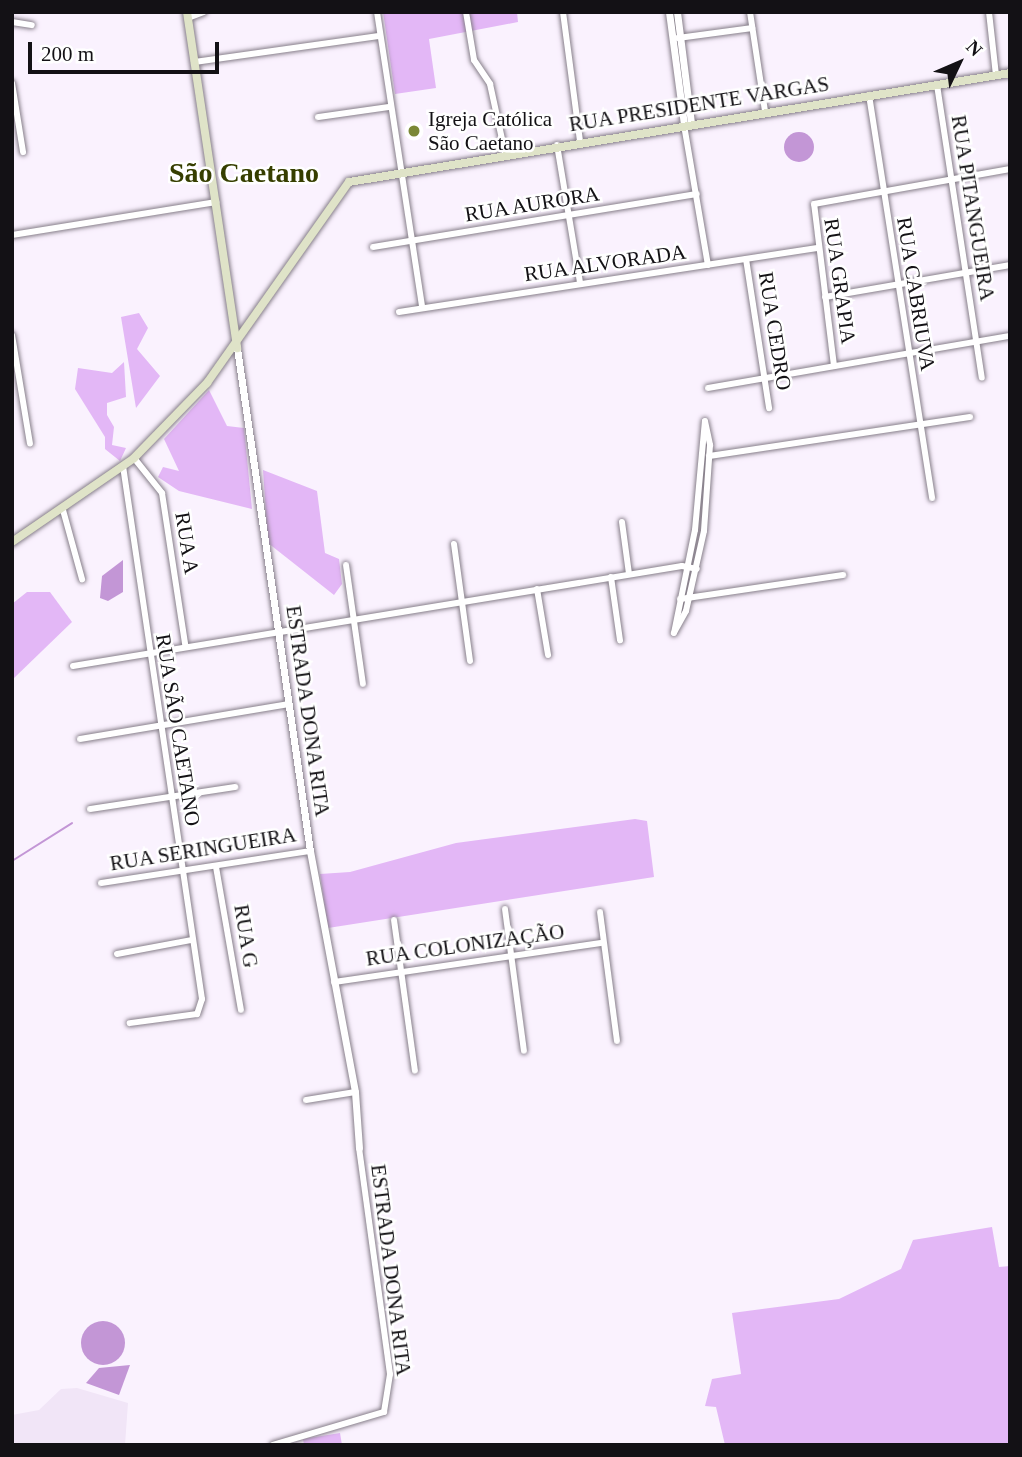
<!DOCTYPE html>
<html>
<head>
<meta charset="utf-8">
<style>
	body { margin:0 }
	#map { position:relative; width:1022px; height:1457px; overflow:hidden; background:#faf2fe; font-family:Georgia,serif }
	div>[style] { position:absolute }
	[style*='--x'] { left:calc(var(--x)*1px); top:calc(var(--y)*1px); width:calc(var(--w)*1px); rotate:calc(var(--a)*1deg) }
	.built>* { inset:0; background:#f1e5f7 }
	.green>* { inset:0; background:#e3b7f6 }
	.water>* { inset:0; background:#c396d6 }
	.round { border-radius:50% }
	.stream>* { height:2px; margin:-1px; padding:0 1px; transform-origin:1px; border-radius:1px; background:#c396d6 }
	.roads { filter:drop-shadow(0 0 2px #877f8a) drop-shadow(0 0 2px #877f8a) }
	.minor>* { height:6px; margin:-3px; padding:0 3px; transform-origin:3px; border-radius:3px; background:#fff }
	.tertiary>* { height:7px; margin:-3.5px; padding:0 3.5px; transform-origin:3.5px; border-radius:3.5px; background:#fff }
	.secondary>* { height:8px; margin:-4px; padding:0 4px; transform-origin:4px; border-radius:4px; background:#dfe3c8 }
	.dots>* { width:19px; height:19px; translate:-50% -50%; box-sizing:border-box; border:4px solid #fff; border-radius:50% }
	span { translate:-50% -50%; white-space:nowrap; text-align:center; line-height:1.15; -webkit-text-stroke:5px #fff; paint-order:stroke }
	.street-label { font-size:21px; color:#131115 }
	.poi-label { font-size:21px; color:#131115 }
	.left { translate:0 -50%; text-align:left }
	.district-label { font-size:28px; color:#363e00; font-weight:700 }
	.frame { position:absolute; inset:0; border:14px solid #131115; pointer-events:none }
	.north { position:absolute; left:924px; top:28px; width:70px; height:70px; -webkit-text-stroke:5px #fff; paint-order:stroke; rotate:46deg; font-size:19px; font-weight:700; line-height:28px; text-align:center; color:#131115 }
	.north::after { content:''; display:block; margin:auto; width:24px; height:32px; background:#131115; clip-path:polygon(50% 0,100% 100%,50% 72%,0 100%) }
	.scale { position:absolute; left:28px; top:42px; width:191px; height:32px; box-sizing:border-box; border:4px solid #131115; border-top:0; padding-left:9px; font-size:21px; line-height:24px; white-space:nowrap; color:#131115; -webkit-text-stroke:5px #fff; paint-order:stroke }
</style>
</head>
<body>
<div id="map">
	<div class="built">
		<i style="clip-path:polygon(77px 1388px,128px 1403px,125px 1445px,12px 1445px,12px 1415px,39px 1410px,61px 1389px)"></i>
	</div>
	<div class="green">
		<i style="clip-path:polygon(383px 12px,517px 12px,518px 22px,429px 39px,436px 88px,395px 94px)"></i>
		<i style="clip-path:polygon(139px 313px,148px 328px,137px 349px,160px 376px,136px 408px,121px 317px)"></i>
		<i style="clip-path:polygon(124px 362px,126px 397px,107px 403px,107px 415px,114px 427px,112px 445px,126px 448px,120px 461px,105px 449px,105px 437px,75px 389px,78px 368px,112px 373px)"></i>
		<i style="clip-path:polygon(209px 390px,227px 426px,244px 428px,252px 509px,179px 491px,158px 477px,163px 467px,179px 471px,164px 439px)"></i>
		<i style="clip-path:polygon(263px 470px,317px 491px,325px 553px,339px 559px,342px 584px,334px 595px,268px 543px)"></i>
		<i style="clip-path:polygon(27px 592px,50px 592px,72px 622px,12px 680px,12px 604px)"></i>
		<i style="clip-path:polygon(635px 819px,647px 821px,654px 877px,328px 928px,320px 874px,350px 872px,456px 843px)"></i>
		<i style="clip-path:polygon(992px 1227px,999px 1267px,1010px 1266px,1010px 1445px,725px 1445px,716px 1407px,705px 1406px,712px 1379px,741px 1374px,732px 1313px,839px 1299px,901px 1269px,913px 1240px)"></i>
		<i style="clip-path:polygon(340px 1433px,342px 1445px,304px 1445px,303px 1439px)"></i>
	</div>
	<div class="water">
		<i class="round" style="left:784px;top:132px;width:30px;height:30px"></i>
		<i style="clip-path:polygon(123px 560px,123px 592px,108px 601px,100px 598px,102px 576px)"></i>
		<i class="round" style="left:81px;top:1321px;width:44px;height:44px"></i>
		<i style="clip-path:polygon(130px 1365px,119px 1395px,86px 1383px,99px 1368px)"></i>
	</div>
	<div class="stream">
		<i style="--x:12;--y:861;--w:71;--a:-32.3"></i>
	</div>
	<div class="roads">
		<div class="minor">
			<i style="--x:377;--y:12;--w:297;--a:81.3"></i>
			<i style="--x:466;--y:12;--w:49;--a:80.5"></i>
			<i style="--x:474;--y:60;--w:29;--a:56"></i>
			<i style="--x:490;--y:84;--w:71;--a:77.7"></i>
			<i style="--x:563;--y:12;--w:130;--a:82.5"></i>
			<i style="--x:750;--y:12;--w:100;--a:81.4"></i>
			<i style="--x:989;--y:12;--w:63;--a:83.7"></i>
			<i style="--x:188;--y:18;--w:17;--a:-21"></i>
			<i style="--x:12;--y:22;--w:20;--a:9"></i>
			<i style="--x:678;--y:38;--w:75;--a:-7.7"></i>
			<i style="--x:194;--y:62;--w:187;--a:-8"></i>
			<i style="--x:12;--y:83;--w:70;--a:80.9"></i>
			<i style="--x:937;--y:85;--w:296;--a:81.3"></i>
			<i style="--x:869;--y:95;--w:408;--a:81.1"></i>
			<i style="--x:318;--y:117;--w:72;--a:-8"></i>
			<i style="--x:684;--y:125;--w:142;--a:80.3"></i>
			<i style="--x:557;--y:145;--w:139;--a:80.5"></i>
			<i style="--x:12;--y:235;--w:207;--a:-9.2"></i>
			<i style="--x:373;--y:247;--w:328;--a:-9.3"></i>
			<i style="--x:746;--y:259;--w:151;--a:81.2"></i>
			<i style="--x:825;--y:297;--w:188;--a:-9.8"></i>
			<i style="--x:399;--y:312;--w:423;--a:-8.7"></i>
			<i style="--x:12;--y:335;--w:110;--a:80.6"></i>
			<i style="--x:834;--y:366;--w:163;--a:-97"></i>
			<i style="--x:814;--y:204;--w:199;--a:-10.1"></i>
			<i style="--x:708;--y:388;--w:306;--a:-9.8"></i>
			<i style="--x:705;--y:421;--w:25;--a:78"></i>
			<i style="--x:710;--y:445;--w:86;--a:94"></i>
			<i style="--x:704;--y:531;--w:82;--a:102.7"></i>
			<i style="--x:686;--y:611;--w:25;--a:119"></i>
			<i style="--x:674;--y:633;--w:105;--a:-78.5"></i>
			<i style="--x:695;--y:530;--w:109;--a:-84.8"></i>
			<i style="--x:709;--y:456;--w:264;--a:-8.5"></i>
			<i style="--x:134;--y:458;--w:45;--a:51.3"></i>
			<i style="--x:162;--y:493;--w:153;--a:81.3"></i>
			<i style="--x:123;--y:466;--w:539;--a:81.57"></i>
			<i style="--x:202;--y:999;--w:16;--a:108"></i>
			<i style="--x:197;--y:1014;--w:68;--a:172.3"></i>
			<i style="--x:63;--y:510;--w:72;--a:74.6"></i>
			<i style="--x:622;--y:522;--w:52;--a:82.3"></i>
			<i style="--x:454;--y:544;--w:118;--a:82.2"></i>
			<i style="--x:346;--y:565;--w:120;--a:81.9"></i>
			<i style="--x:611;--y:577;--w:64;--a:81.9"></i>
			<i style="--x:537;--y:589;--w:67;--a:80.5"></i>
			<i style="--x:680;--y:599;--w:165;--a:-8.4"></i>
			<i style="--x:73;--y:666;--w:617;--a:-9.32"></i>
			<i style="--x:682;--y:566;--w:15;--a:11"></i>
			<i style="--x:80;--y:739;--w:212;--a:-9.5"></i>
			<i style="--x:90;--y:809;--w:147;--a:-8.6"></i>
			<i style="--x:216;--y:867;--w:145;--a:80.1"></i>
			<i style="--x:101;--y:883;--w:211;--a:-8.7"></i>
			<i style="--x:505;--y:909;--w:143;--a:82.4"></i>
			<i style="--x:600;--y:912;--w:130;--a:82.5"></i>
			<i style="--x:394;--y:920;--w:152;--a:82.1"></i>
			<i style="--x:117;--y:954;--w:75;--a:-10.7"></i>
			<i style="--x:334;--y:982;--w:270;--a:-8.3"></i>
			<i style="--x:306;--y:1100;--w:50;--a:-9.3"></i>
			<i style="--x:273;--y:1445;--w:116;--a:-16.6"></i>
			<i style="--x:384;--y:1412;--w:38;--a:-81"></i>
			<i style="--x:390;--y:1374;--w:228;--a:-97.8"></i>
		</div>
		<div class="tertiary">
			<i style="--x:669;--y:12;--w:114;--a:82.4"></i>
			<i style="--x:677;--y:12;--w:112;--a:82.8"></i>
			<i style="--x:237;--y:348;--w:508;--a:81.74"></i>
			<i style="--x:310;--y:851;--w:245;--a:79.4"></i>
			<i style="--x:355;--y:1092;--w:56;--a:85.9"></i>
		</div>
		<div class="secondary">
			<i style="--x:187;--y:12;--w:340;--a:81.5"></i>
			<i style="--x:12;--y:542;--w:148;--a:-34.5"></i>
			<i style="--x:134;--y:458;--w:105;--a:-45.8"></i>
			<i style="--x:207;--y:383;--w:246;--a:-54.8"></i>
			<i style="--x:349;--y:182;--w:670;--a:-9.36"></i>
		</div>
	</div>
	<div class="dots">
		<i style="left:414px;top:131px;background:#7b8836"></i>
	</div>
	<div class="street-label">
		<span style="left:699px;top:104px;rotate:-9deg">RUA PRESIDENTE VARGAS</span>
		<span style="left:532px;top:204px;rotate:-9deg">RUA AURORA</span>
		<span style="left:973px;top:208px;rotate:81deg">RUA PITANGUEIRA</span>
		<span style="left:605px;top:263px;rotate:-8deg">RUA ALVORADA</span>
		<span style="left:840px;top:281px;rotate:82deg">RUA GRAPIA</span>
		<span style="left:916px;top:294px;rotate:81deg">RUA CABRIUVA</span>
		<span style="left:775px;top:331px;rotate:81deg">RUA CEDRO</span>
		<span style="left:187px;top:543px;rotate:81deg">RUA A</span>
		<span style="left:308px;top:711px;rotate:82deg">ESTRADA DONA RITA</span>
		<span style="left:178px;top:730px;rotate:81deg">RUA SÃO CAETANO</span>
		<span style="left:203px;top:849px;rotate:-9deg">RUA SERINGUEIRA</span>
		<span style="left:246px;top:936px;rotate:81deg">RUA G</span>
		<span style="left:465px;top:945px;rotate:-8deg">RUA COLONIZAÇÃO</span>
		<span style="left:391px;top:1270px;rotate:83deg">ESTRADA DONA RITA</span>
	</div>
	<div class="poi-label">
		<span class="left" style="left:428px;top:131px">Igreja Católica<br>São Caetano</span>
	</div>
	<div class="district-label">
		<span style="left:244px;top:173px">São Caetano</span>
	</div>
	<div class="frame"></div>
	<div class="north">N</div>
	<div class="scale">200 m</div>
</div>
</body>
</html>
